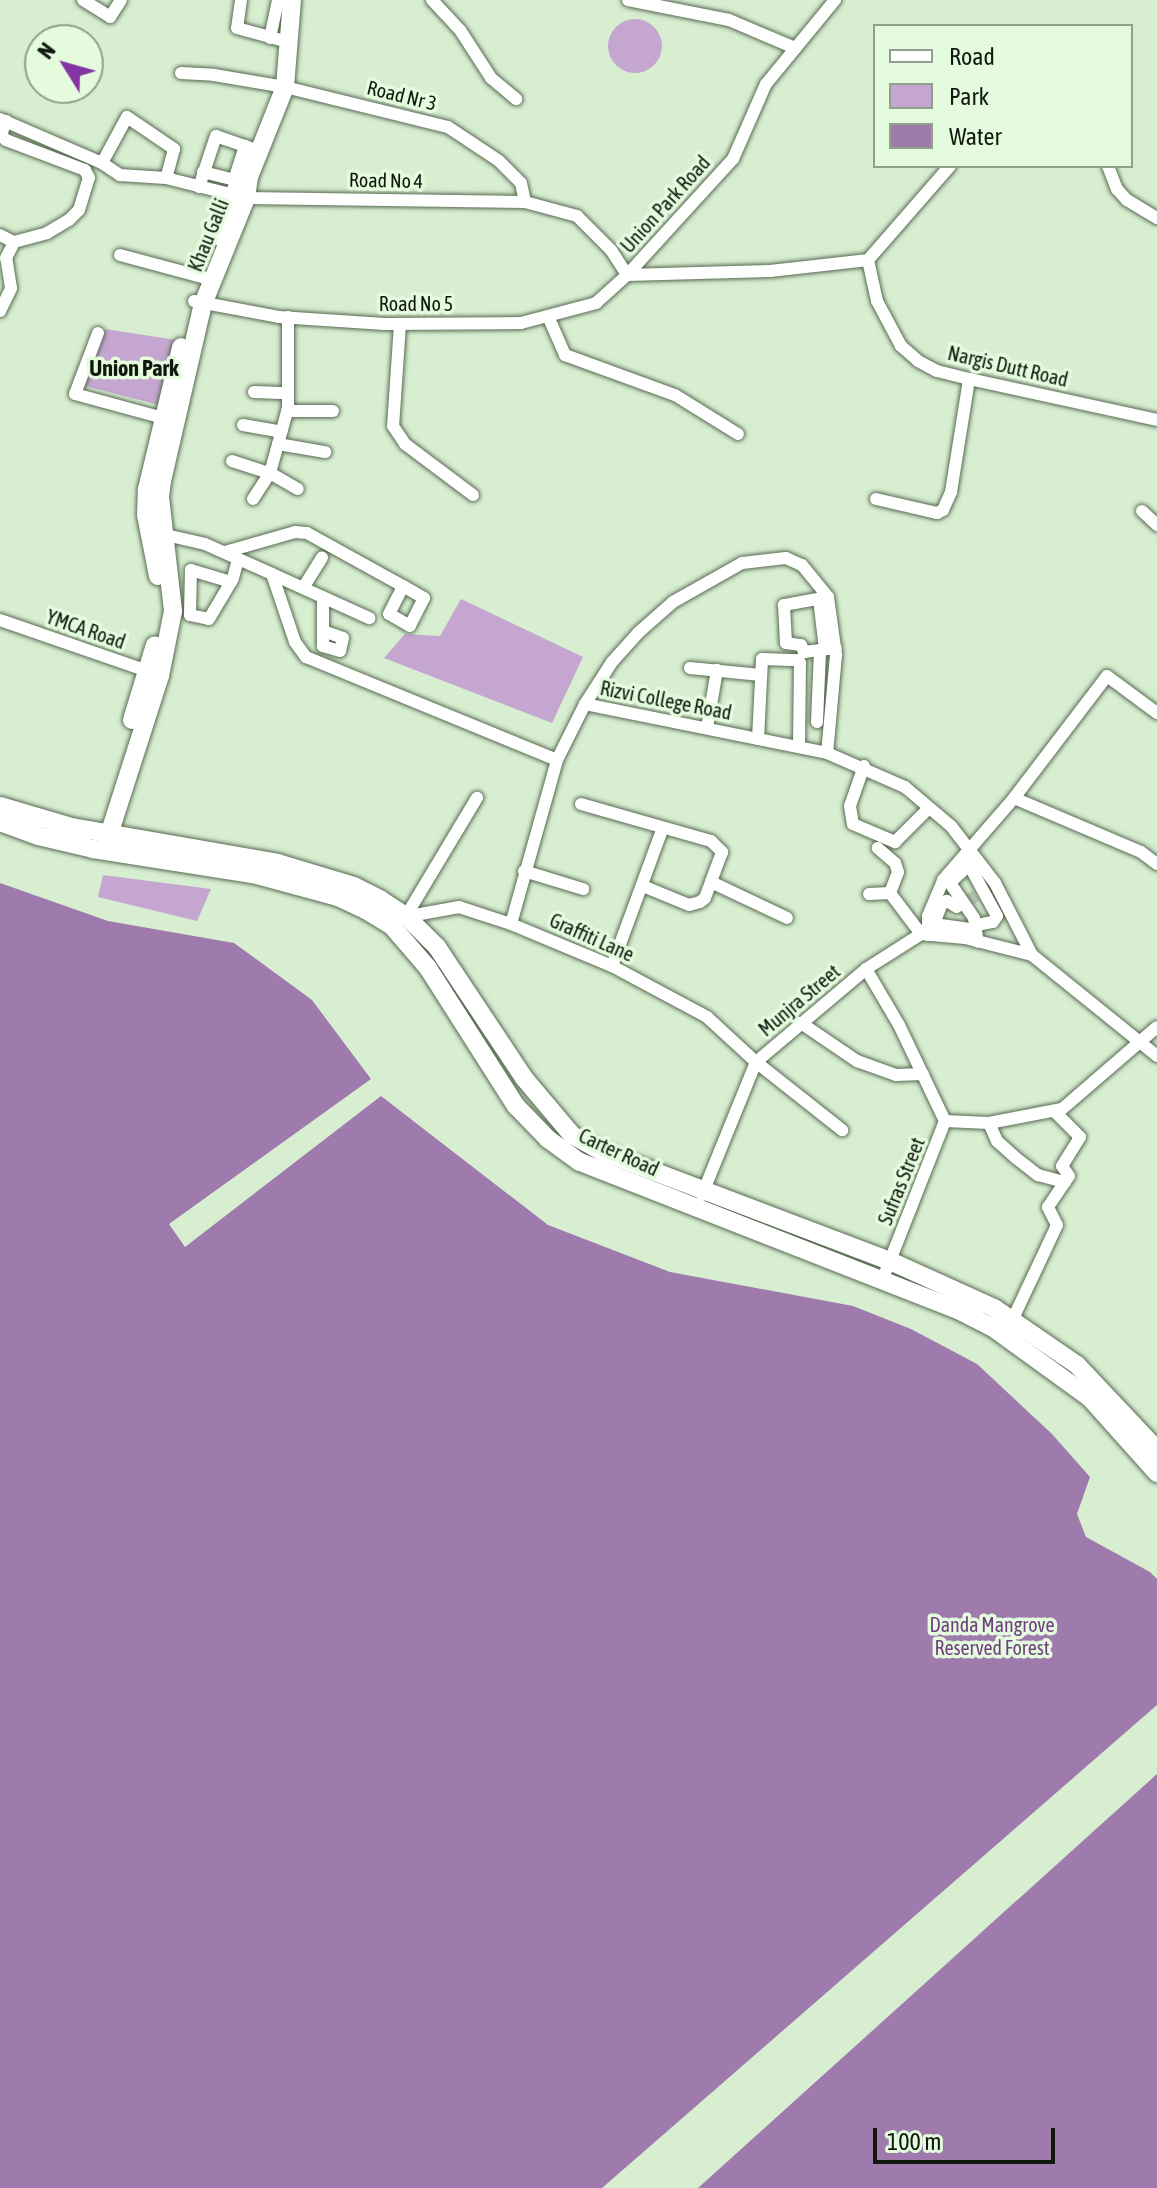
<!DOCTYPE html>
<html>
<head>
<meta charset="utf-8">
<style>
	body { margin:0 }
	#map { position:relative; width:1157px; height:2188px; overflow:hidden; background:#d7eed1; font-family:"Asap Condensed",sans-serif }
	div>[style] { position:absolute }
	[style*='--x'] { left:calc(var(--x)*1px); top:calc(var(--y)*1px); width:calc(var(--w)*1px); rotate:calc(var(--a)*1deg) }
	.green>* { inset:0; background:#c5a6d1 }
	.round { border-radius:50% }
	.water>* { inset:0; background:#9e7aad }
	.street-tunnel>* { height:12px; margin-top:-6px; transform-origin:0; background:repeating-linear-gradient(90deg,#b9ceb4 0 12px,transparent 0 18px) }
	.roads { filter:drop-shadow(0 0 2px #576b52) drop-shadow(0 0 2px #576b52) }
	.street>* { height:12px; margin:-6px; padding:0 6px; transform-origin:6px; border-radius:6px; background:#fff }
	.secondary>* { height:18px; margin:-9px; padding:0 9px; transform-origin:9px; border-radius:9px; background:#fff }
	span { translate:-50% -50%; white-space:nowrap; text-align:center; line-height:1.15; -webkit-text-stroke:7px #e4fbde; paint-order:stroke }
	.street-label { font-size:20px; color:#11190f }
	.park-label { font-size:20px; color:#6f3f81 }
	.neighbourhood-label { font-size:22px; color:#11190f; font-weight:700 }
	.legend { position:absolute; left:873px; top:24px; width:260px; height:144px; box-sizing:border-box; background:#e4fbde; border:2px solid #90a18b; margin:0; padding:10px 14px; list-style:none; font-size:24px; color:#11190f }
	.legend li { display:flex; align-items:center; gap:16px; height:40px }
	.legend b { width:40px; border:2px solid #90a18b }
	.north { position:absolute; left:24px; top:24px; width:80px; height:80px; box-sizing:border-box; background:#e4fbde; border:2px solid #90a18b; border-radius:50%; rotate:307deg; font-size:22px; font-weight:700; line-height:32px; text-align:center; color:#11190f }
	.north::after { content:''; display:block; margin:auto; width:28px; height:36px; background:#8634a3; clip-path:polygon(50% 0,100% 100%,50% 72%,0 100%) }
	.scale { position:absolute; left:873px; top:2128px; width:182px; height:36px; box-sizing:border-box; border:4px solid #11190f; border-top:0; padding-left:10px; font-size:24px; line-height:28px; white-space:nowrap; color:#11190f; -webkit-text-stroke:6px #e4fbde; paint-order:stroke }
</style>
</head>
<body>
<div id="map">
	<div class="green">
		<i class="round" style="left:608px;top:19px;width:54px;height:54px"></i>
		<i style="clip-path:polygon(105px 329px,183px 341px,163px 406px,85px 386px)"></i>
		<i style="clip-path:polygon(461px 599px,583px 657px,552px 723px,384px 658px,405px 634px,440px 636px)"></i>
		<i style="clip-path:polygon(103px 875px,211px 889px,197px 921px,98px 897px)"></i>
	</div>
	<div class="water">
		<i style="clip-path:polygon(0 883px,108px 921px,234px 943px,312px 1000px,371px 1079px,169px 1224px,185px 1247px,381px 1096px,548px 1225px,670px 1272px,853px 1306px,911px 1329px,977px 1364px,1052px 1434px,1090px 1477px,1077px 1514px,1086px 1537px,1150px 1572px,1157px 1579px,1157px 1705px,602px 2188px,0 2188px)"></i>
		<i style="clip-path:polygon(1157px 1774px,1157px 2188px,698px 2188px)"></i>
	</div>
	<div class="street-tunnel">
		<i style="--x:966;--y:902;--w:20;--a:-33"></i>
	</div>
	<div class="roads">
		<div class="street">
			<i style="--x:83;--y:0;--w:32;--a:32"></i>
			<i style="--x:110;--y:17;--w:20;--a:-57"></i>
			<i style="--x:241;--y:0;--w:28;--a:98"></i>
			<i style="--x:237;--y:28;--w:53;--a:15.4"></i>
			<i style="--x:432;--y:0;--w:41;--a:47"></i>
			<i style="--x:460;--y:30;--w:57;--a:57.1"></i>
			<i style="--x:491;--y:78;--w:33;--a:40"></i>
			<i style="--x:628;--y:0;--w:103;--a:11.2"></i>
			<i style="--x:729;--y:20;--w:72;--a:23"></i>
			<i style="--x:270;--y:38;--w:39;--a:-78"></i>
			<i style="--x:181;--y:73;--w:33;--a:3"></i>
			<i style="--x:214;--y:75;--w:72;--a:9.6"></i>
			<i style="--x:285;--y:87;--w:168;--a:13.8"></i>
			<i style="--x:448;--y:127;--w:61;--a:33.7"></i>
			<i style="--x:499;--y:161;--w:31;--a:45"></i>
			<i style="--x:521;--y:183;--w:19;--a:78"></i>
			<i style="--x:0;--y:119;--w:111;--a:23.3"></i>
			<i style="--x:102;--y:163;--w:22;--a:34"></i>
			<i style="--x:120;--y:175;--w:46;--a:3.7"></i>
			<i style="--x:166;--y:178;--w:82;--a:14"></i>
			<i style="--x:246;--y:198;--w:279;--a:0.8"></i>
			<i style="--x:525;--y:202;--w:54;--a:15.1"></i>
			<i style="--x:577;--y:216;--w:48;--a:45"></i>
			<i style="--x:611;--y:250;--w:30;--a:57"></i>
			<i style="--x:102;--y:163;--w:52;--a:-61.5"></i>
			<i style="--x:127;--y:117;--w:57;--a:34.2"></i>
			<i style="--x:174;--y:149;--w:30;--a:105"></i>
			<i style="--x:1108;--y:166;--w:25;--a:69"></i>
			<i style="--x:1117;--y:189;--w:15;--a:48"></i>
			<i style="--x:1127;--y:200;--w:35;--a:31"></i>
			<i style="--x:203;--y:172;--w:32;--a:14"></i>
			<i style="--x:234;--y:180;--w:36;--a:-72"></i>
			<i style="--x:199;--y:187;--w:54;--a:-71.6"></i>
			<i style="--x:216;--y:136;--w:46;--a:19.2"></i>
			<i style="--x:0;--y:235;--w:16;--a:27"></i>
			<i style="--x:14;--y:242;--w:34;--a:-15"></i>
			<i style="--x:47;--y:233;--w:26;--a:-31"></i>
			<i style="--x:69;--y:220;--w:14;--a:-45"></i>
			<i style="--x:79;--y:210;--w:34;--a:-73"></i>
			<i style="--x:89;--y:178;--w:9;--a:-117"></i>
			<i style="--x:85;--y:170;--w:85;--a:-159.2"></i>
			<i style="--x:6;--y:140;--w:7;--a:-135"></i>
			<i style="--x:1;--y:135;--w:15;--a:-70"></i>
			<i style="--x:120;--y:255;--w:96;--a:15"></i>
			<i style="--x:868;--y:260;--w:42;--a:77.6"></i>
			<i style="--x:877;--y:301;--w:51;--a:61.9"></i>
			<i style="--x:901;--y:346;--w:23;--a:41"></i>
			<i style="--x:918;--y:361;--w:21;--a:28"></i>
			<i style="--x:937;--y:371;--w:33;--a:14"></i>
			<i style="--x:969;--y:379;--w:192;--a:12.3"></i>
			<i style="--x:627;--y:275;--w:143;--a:-1.6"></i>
			<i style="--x:770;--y:271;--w:99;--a:-6.4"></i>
			<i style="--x:868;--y:260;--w:125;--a:-48.9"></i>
			<i style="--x:194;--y:301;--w:86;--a:10.7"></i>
			<i style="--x:279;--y:317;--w:106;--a:3.8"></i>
			<i style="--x:385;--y:324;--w:136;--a:-0.4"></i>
			<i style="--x:521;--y:323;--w:78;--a:-14.9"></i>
			<i style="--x:596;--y:303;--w:42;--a:-42.1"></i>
			<i style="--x:627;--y:275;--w:157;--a:-47.6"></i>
			<i style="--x:733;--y:159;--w:82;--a:-66.3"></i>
			<i style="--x:766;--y:84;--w:109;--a:-50.6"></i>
			<i style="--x:0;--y:311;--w:25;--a:-64"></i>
			<i style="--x:11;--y:288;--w:30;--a:-99"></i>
			<i style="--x:6;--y:258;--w:18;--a:-63"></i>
			<i style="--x:548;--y:316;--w:43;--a:66.4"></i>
			<i style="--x:565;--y:355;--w:117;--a:20"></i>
			<i style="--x:675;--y:395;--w:74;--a:31.8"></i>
			<i style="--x:400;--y:324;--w:102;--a:93.9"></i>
			<i style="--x:393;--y:426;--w:22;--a:56"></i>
			<i style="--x:405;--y:444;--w:85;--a:36.9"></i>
			<i style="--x:98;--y:333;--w:65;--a:110.7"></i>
			<i style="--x:75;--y:394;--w:99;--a:15.2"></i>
			<i style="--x:254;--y:392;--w:34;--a:2"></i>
			<i style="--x:287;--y:411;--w:46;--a:0"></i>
			<i style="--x:243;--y:425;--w:39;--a:10"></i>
			<i style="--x:278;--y:444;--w:48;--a:9.7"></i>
			<i style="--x:232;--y:461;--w:40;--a:18"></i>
			<i style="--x:270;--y:473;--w:32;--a:30"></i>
			<i style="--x:253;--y:499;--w:31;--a:-57"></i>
			<i style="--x:270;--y:473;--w:67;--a:-74.5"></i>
			<i style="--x:288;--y:408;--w:91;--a:-90"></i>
			<i style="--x:876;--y:499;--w:63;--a:12.9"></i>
			<i style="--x:937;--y:513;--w:7;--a:-27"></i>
			<i style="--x:943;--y:510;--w:20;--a:-66"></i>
			<i style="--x:951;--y:492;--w:114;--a:-80.9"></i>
			<i style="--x:1142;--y:511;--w:21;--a:43"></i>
			<i style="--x:157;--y:533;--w:49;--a:12.9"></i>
			<i style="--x:205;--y:544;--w:73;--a:24.1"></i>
			<i style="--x:272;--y:574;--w:72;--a:71.3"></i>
			<i style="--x:295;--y:642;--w:19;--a:54"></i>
			<i style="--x:306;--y:657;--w:271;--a:22.3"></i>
			<i style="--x:225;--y:552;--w:73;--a:-15.9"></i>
			<i style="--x:295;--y:532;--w:12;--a:5"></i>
			<i style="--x:307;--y:533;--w:110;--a:28.9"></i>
			<i style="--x:403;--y:586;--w:24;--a:30"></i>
			<i style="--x:424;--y:598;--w:31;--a:117"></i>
			<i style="--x:410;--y:626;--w:24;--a:-150"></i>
			<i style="--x:389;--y:614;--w:31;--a:-63"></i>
			<i style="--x:272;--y:574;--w:107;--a:24.4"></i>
			<i style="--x:231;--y:582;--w:42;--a:-163.3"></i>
			<i style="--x:191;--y:570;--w:45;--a:91.3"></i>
			<i style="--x:190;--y:615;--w:19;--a:12"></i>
			<i style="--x:209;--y:619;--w:43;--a:-59.3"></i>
			<i style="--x:231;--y:582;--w:4;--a:-63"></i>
			<i style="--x:233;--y:578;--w:20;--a:-75"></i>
			<i style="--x:303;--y:588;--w:36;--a:-58"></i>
			<i style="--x:828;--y:597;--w:45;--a:169.7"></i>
			<i style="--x:784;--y:605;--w:38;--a:87"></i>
			<i style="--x:786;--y:643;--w:15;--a:8"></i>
			<i style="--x:801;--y:645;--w:8;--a:67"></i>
			<i style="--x:804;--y:652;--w:32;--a:-7"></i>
			<i style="--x:819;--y:599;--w:50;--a:83.2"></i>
			<i style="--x:0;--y:620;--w:162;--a:19.1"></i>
			<i style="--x:323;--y:631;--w:21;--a:19"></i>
			<i style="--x:343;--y:638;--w:13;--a:103"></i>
			<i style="--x:340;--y:651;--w:18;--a:-164"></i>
			<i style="--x:323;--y:646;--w:48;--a:-90"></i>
			<i style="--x:690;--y:668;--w:71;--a:5.6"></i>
			<i style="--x:585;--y:704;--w:50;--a:-57.3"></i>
			<i style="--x:612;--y:662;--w:40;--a:-48"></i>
			<i style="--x:639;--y:632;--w:45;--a:-41.4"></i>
			<i style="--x:673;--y:602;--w:79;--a:-29.5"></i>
			<i style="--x:742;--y:563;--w:44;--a:-6.5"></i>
			<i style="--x:786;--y:558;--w:17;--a:24"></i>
			<i style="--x:802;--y:565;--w:41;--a:50.9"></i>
			<i style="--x:828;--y:597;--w:59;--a:82.1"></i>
			<i style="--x:836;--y:655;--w:98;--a:95.2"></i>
			<i style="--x:817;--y:722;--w:72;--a:-87.6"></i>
			<i style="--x:707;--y:728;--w:59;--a:-80.2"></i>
			<i style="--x:758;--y:739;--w:80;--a:-87.1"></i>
			<i style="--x:762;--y:659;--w:35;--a:2"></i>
			<i style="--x:797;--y:660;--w:4;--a:45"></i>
			<i style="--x:800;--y:663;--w:84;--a:90.7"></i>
			<i style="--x:864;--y:766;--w:42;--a:109.3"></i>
			<i style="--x:850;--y:806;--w:18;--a:81"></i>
			<i style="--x:853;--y:824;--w:46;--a:23.2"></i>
			<i style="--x:895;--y:842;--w:48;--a:-45"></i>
			<i style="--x:1014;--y:798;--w:138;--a:23"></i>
			<i style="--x:1141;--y:852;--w:20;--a:37"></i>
			<i style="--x:581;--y:804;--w:135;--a:15.9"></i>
			<i style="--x:711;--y:841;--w:16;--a:45"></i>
			<i style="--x:722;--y:852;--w:49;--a:110.3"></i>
			<i style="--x:705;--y:898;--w:6;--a:141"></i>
			<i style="--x:700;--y:902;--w:11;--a:165"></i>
			<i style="--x:689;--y:905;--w:50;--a:-157.6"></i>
			<i style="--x:524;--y:871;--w:62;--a:17"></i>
			<i style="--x:711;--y:882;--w:84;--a:25.3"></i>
			<i style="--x:890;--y:893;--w:51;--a:52.9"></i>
			<i style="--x:869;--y:894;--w:21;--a:-3"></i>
			<i style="--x:890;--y:893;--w:22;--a:-69"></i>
			<i style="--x:898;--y:872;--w:9;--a:-108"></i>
			<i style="--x:895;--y:863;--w:23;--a:-139"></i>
			<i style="--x:957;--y:907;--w:12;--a:-149"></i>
			<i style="--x:947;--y:901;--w:5;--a:158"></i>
			<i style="--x:942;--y:903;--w:22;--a:111"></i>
			<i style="--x:934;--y:924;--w:34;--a:8"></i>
			<i style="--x:406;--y:916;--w:138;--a:-59"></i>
			<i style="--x:404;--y:917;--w:56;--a:-10.3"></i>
			<i style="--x:459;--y:907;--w:55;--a:18.1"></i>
			<i style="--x:511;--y:924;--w:109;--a:22.6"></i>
			<i style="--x:612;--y:966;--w:108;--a:28.2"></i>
			<i style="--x:707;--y:1017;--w:67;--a:42.6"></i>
			<i style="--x:756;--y:1062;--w:110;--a:38.3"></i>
			<i style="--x:511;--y:924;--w:170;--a:-74.3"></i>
			<i style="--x:557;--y:760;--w:63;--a:-63.4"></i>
			<i style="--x:585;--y:704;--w:247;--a:11.4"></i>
			<i style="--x:827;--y:753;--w:85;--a:23.6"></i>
			<i style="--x:905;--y:787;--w:60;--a:40.3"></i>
			<i style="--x:951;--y:826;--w:72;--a:52.3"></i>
			<i style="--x:995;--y:883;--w:81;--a:62.8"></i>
			<i style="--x:1032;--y:955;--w:161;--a:38.9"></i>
			<i style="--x:977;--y:925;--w:16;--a:-11"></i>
			<i style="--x:993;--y:922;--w:7;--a:-56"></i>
			<i style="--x:997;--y:916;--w:58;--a:-118.8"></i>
			<i style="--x:969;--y:865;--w:26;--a:137"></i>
			<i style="--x:950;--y:883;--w:42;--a:55.6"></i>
			<i style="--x:974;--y:918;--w:24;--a:81"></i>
			<i style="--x:921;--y:934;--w:44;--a:5.2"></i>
			<i style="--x:965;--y:938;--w:69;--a:14.2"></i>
			<i style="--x:928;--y:935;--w:19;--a:-90"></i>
			<i style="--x:928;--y:916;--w:39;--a:-67"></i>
			<i style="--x:943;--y:880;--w:108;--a:-49.1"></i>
			<i style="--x:1014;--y:798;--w:153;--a:-52.7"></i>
			<i style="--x:1107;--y:676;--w:62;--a:36.5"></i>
			<i style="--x:612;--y:966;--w:145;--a:-69.8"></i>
			<i style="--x:866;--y:969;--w:65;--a:59.5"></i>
			<i style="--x:899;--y:1025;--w:106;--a:64.4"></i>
			<i style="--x:945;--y:1121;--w:172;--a:111.5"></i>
			<i style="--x:801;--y:1023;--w:68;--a:34.2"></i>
			<i style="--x:857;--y:1061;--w:41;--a:19.7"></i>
			<i style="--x:896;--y:1075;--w:27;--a:-2"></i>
			<i style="--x:945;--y:1121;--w:44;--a:2.6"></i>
			<i style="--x:989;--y:1123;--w:74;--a:-10.9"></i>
			<i style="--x:1062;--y:1109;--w:125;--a:-40.8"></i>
			<i style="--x:989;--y:1123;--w:20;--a:66"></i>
			<i style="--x:997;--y:1141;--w:25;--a:42"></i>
			<i style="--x:1016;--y:1158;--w:28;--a:38"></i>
			<i style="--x:1038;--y:1175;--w:28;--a:15"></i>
			<i style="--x:702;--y:1195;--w:144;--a:-67.9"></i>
			<i style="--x:756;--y:1062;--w:144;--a:-40.2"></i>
			<i style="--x:866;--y:969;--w:65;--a:-32.5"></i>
			<i style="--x:1010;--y:1325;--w:110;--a:-64.8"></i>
			<i style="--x:1057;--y:1225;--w:20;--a:-117"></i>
			<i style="--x:1048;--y:1207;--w:37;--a:-56"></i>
			<i style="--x:1069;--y:1176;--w:12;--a:-125"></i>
			<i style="--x:1062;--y:1166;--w:34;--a:-58"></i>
			<i style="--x:1080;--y:1137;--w:37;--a:-135"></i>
		</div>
		<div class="secondary">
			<i style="--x:218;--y:236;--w:58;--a:-68.7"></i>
			<i style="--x:239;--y:182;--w:11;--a:-27"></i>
			<i style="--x:158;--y:576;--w:62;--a:-101.1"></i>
			<i style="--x:146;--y:515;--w:26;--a:-88"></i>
			<i style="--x:147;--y:489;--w:146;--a:-76.5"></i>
			<i style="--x:132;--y:720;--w:78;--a:-73"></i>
			<i style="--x:0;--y:806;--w:75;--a:16.3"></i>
			<i style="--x:72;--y:827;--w:209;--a:9.9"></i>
			<i style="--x:278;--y:863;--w:79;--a:16.8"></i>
			<i style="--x:354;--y:886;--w:30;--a:27"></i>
			<i style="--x:381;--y:900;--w:30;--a:33"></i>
			<i style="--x:406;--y:916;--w:44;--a:45"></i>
			<i style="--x:437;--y:947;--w:157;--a:56.4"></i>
			<i style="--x:524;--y:1078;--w:75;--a:49.9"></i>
			<i style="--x:572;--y:1135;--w:35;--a:29"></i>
			<i style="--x:603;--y:1152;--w:307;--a:20.8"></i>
			<i style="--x:890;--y:1261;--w:114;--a:24.3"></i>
			<i style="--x:994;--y:1308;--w:101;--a:34.5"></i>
			<i style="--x:1077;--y:1365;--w:117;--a:46.7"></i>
			<i style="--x:0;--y:822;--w:40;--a:20.2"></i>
			<i style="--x:38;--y:836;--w:57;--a:13.3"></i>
			<i style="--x:93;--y:849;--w:166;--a:9"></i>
			<i style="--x:257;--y:875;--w:84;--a:15.2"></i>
			<i style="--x:338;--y:897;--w:29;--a:25"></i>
			<i style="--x:364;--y:909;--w:31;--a:31"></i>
			<i style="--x:391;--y:925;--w:57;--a:49.3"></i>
			<i style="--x:428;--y:968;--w:164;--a:57.5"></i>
			<i style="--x:516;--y:1106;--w:46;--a:45.9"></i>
			<i style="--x:548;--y:1139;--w:39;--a:36"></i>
			<i style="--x:580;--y:1162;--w:406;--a:21.4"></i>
			<i style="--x:958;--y:1310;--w:38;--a:27"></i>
			<i style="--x:992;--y:1327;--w:121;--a:35.9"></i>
			<i style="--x:1090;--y:1398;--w:101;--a:48.2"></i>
			<i style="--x:106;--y:844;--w:176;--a:-72.2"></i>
			<i style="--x:160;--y:676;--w:66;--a:-78.7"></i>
			<i style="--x:173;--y:611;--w:115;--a:-96.5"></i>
			<i style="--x:160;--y:497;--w:16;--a:-83"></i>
			<i style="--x:162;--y:481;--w:182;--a:-77"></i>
			<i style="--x:203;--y:304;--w:114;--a:-67.9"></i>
			<i style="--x:246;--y:198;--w:21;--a:-82"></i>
			<i style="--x:249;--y:177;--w:97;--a:-68.2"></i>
			<i style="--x:285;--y:87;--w:87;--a:-85.4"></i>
		</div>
	</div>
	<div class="street-label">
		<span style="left:402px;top:95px;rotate:14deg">Road Nr 3</span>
		<span style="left:386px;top:180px;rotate:1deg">Road No 4</span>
		<span style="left:665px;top:204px;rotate:-48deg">Union Park Road</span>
		<span style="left:208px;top:235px;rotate:-68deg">Khau Galli</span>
		<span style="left:416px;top:303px">Road No 5</span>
		<span style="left:1008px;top:366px;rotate:13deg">Nargis Dutt Road</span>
		<span style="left:86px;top:629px;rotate:19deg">YMCA Road</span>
		<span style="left:666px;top:700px;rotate:11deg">Rizvi College Road</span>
		<span style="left:592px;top:937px;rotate:24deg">Graffiti Lane</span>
		<span style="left:799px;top:1000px;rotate:-40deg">Munjra Street</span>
		<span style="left:619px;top:1152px;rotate:25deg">Carter Road</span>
		<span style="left:901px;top:1181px;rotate:-68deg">Sufras Street</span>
	</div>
	<div class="park-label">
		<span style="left:992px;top:1636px">Danda Mangrove<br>Reserved Forest</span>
	</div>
	<div class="neighbourhood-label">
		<span style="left:134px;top:369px">Union Park</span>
	</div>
	<ul class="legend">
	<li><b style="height:10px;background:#fff"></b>Road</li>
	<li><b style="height:22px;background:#c5a6d1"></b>Park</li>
	<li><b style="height:22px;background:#9e7aad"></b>Water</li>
	</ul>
	<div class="north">N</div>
	<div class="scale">100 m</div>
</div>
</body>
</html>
